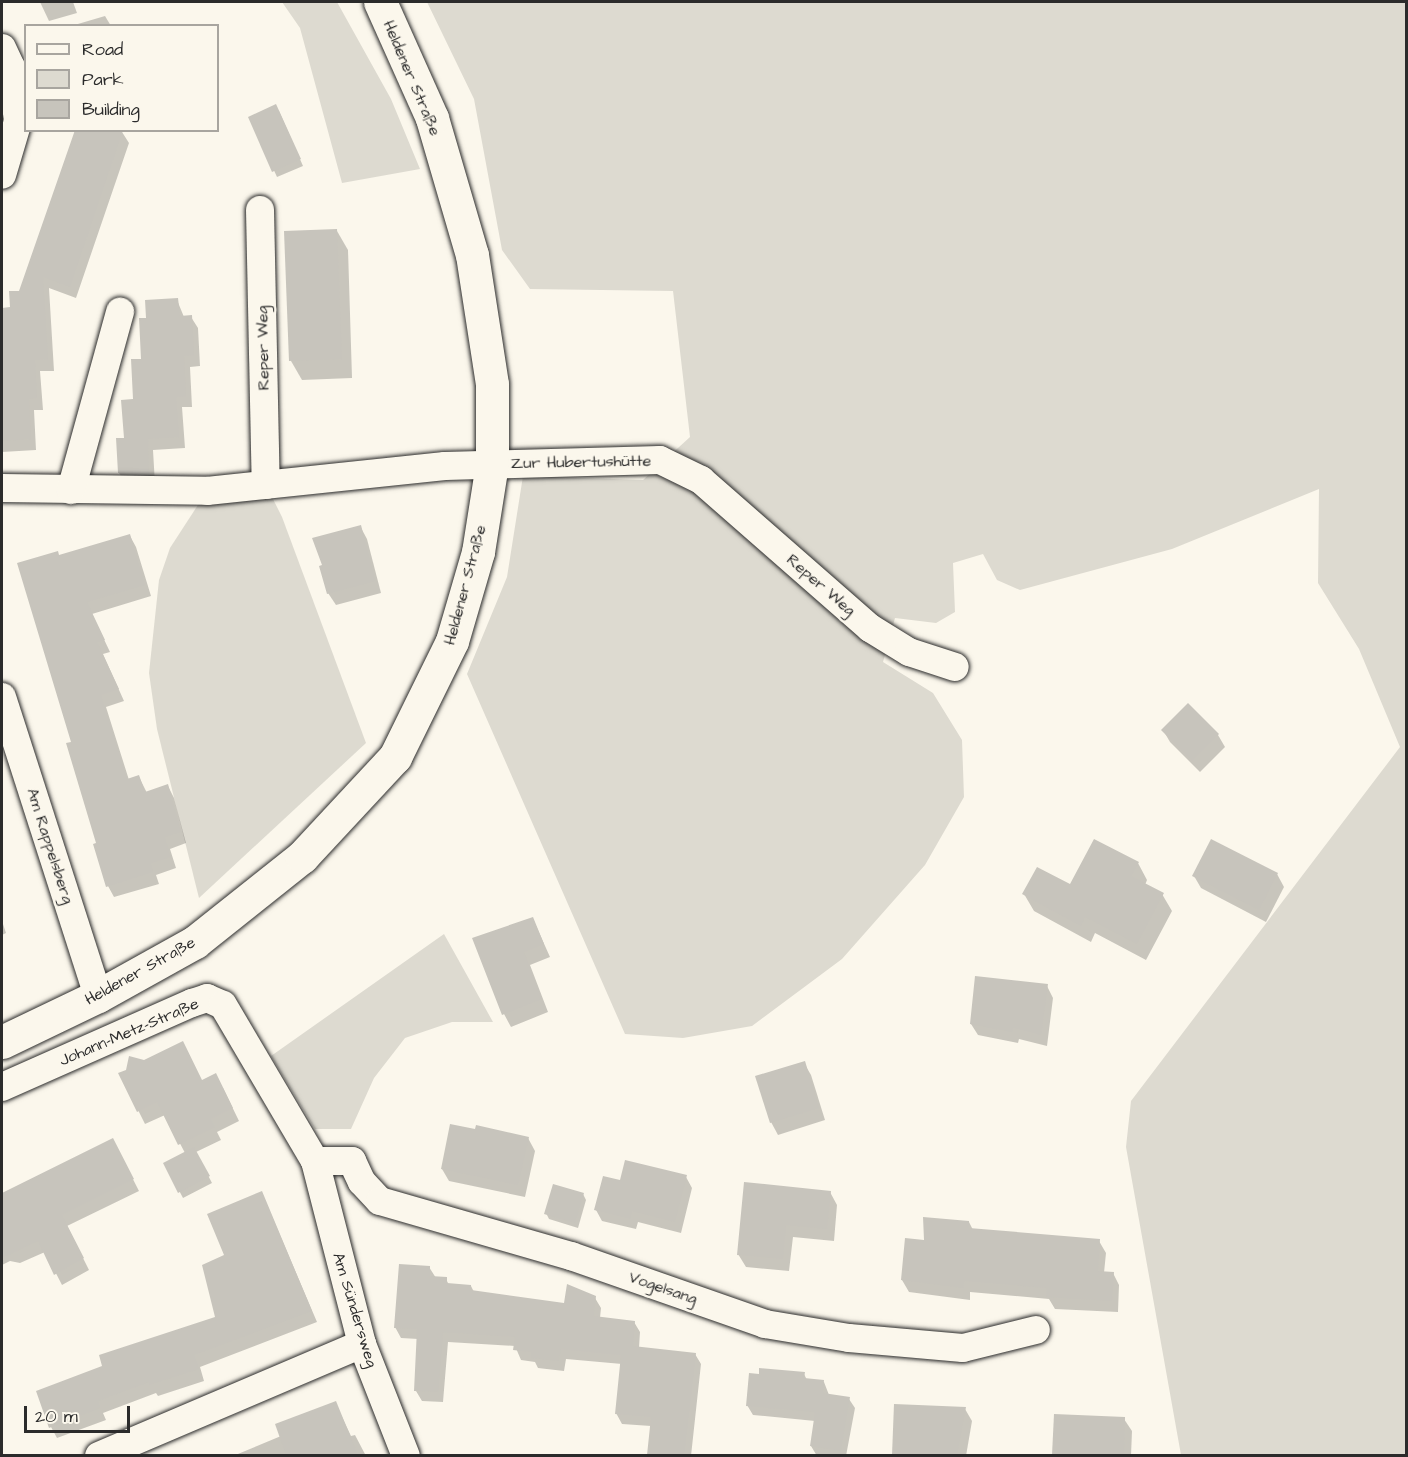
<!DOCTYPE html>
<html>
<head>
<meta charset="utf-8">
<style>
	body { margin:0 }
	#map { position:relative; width:1408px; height:1457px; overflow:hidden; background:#fbf7ec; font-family:"Architects Daughter",sans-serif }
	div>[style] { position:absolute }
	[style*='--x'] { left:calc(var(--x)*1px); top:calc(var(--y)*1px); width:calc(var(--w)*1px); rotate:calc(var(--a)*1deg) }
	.green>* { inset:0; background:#dddad0 }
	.shadow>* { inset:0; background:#0003 }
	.building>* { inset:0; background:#c7c4bc }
	.roads { filter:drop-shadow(0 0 2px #2b2b2b) drop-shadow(0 0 2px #2b2b2b) }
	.minor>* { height:28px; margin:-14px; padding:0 14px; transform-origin:14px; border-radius:14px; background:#fbf7ec }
	.secondary>* { height:33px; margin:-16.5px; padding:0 16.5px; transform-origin:16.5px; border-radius:16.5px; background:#fbf7ec }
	span { translate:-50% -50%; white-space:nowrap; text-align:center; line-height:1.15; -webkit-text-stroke:4.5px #fbf7ec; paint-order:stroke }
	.street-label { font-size:16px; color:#2b2b2b }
	.frame { position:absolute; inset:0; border:3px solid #2b2b2b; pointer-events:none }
	.legend { position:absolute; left:24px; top:24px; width:195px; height:108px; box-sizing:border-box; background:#fbf7ec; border:2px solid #a8a59f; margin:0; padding:8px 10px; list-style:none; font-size:18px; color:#2b2b2b }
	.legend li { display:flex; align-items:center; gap:12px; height:30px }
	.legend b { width:30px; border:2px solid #a8a59f }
	.scale { position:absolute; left:24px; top:1406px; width:106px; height:27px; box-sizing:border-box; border:3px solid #2b2b2b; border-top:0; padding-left:8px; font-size:18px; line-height:21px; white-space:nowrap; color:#2b2b2b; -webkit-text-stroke:4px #fbf7ec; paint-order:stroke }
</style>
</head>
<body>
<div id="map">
	<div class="green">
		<i style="clip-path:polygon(282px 2px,337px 2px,391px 99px,420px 169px,342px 183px,300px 28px)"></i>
		<i style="clip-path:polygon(427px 2px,1406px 2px,1406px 1455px,1181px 1455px,1126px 1147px,1131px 1101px,1400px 747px,1359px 649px,1318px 583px,1319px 489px,1172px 549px,1020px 590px,997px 580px,983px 554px,953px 563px,955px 612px,936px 623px,895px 618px,883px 662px,933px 693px,962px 740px,964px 797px,925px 865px,842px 959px,752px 1026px,683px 1038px,625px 1034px,467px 674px,507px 577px,523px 476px,643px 480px,690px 437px,673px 291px,530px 289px,502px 250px,474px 99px)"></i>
		<i style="clip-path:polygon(266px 485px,282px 517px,366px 743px,199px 898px,157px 729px,149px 673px,159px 580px,170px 548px,207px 491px)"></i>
		<i style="clip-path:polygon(444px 934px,493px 1022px,452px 1022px,405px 1038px,374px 1078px,351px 1129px,315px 1129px,271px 1056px)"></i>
	</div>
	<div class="shadow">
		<i style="clip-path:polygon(40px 2px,73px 2px,77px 13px,49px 21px)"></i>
		<i style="clip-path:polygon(105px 16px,111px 26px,71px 26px)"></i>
		<i style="clip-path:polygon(279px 111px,303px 166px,277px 177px,250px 118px)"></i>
		<i style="clip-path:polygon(122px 132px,129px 143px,76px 298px,49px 288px,54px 371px,40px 371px,43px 410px,34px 410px,36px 450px,2px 452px,2px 310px,11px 309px)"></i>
		<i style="clip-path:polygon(337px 231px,348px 250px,352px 378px,302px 380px,291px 361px)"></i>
		<i style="clip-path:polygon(177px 300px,184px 317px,191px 317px,198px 328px,200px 366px,190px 367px,192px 407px,182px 407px,185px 448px,153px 450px,155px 484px,126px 484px,119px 473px,143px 360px,148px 319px)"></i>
		<i style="clip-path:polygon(360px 526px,367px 539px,381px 593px,336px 605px,328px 593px)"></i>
		<i style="clip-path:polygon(130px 536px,136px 547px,151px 596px,92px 614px,110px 652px,103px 654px,124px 701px,106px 707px,129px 780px,139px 777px,147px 793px,168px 786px,174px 798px,186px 843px,170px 849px,176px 868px,156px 875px,159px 884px,114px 897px,108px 886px,73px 743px,59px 557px)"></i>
		<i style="clip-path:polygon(1163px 730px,1218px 735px,1225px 747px,1200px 772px,1170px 742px)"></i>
		<i style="clip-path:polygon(1138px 863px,1147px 880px,1145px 885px,1162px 894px,1172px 911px,1146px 960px,1095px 933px,1091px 942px,1034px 911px,1024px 894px,1071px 886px)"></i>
		<i style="clip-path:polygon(1277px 874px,1284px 887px,1266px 922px,1201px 888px,1194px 876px)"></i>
		<i style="clip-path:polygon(533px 919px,550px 957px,530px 965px,548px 1012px,511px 1027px,504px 1014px)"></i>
		<i style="clip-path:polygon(2px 921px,6px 933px,2px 935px)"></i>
		<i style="clip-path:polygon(1047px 986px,1053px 998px,1047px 1046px,1019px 1039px,1018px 1043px,978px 1035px,971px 1024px)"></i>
		<i style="clip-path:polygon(804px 1063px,811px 1075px,825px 1120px,778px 1135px,771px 1122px)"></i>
		<i style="clip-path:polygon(120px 1074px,202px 1081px,223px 1088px,239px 1121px,217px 1132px,221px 1140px,196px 1152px,212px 1183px,183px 1198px,165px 1164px,185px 1153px,165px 1115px,145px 1124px)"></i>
		<i style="clip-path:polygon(528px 1138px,535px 1151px,525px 1197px,449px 1181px,442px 1169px)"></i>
		<i style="clip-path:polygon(113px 1140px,139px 1191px,67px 1226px,89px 1270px,62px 1285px,45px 1252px,20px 1263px,10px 1261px,2px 1265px,2px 1195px)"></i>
		<i style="clip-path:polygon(686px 1177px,692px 1188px,681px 1233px,638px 1222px,636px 1229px,602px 1221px,596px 1210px,621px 1182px)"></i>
		<i style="clip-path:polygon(830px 1192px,837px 1205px,834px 1241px,793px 1237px,789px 1271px,746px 1267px,738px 1254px)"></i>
		<i style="clip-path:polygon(262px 1193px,317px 1322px,200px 1367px,204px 1381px,158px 1396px,156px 1393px,103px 1413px,106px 1420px,57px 1438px,51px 1427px,104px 1367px,216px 1318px,226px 1256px)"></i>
		<i style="clip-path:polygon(583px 1194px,586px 1200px,578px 1228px,549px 1219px,546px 1213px)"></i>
		<i style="clip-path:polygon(969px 1222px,973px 1230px,1099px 1241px,1106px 1253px,1104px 1273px,1113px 1273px,1119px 1285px,1118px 1312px,1055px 1309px,1049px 1299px,970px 1292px,970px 1300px,909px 1292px,902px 1280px,926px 1241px)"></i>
		<i style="clip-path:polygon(429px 1267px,436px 1278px,446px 1279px,449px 1285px,471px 1286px,474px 1292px,566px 1304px,595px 1298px,601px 1308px,600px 1318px,634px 1322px,640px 1332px,639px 1348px,695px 1354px,701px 1364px,691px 1456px,648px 1456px,651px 1426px,622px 1424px,616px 1413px,622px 1364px,566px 1359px,564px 1371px,538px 1368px,535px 1362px,521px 1360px,515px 1346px,448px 1342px,443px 1402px,422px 1401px,416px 1391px,418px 1339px,401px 1338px,395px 1327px)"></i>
		<i style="clip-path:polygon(804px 1374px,807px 1380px,824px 1382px,829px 1395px,849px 1399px,855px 1408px,846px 1456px,817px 1456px,811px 1446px,815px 1421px,753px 1415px,747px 1405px)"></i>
		<i style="clip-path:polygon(335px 1402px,351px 1436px,355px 1435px,366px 1456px,233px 1456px,281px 1436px)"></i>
		<i style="clip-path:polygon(896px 1406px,965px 1409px,972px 1421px,966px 1456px,894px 1456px)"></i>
		<i style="clip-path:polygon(1055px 1416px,1124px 1419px,1132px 1431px,1131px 1456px,1054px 1456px)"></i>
	</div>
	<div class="building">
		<i style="clip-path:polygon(276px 104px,301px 159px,272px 172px,248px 117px)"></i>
		<i style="clip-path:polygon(75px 130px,123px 130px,70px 287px,43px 277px,48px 359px,35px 360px,37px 398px,29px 399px,31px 439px,2px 441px,2px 308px,10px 307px,9px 291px,19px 291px)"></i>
		<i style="clip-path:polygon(337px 229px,342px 359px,289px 361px,284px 231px)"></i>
		<i style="clip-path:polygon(178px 298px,180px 316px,192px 315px,194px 355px,184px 356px,186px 396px,176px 397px,179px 437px,148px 439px,149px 474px,118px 473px,116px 438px,124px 438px,121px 400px,133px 399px,131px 359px,141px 359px,139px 318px,146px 318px,145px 300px)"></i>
		<i style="clip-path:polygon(361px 525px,375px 581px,327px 594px,319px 566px,322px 565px,312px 538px)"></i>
		<i style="clip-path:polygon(130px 534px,145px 585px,87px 602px,105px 640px,97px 642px,119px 689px,101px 695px,127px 779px,139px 775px,145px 792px,168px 784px,181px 832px,165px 837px,171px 857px,151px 863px,153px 872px,106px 887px,93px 844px,96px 843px,66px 743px,71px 742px,17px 563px,58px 551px,59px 555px)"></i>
		<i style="clip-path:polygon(1188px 703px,1219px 734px,1192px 761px,1161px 730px)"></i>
		<i style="clip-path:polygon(1094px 839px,1139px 862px,1131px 876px,1164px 893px,1137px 944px,1085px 917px,1081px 926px,1022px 894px,1037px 867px,1070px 884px)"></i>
		<i style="clip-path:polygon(1211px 839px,1278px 873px,1259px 910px,1192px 876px)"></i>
		<i style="clip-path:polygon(533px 917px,544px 944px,524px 952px,542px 999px,502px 1015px,472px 938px)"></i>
		<i style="clip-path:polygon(975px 976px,1048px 984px,1041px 1035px,1013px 1028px,1012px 1032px,970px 1024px)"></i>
		<i style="clip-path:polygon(183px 1041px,202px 1080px,216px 1073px,233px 1108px,211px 1119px,215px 1127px,178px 1145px,157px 1102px,137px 1112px,118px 1073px,126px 1070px,129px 1056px,144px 1060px)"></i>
		<i style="clip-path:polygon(805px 1061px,819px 1108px,770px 1123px,755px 1076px)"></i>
		<i style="clip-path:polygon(450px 1124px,475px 1129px,476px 1125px,529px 1137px,518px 1185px,441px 1169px)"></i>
		<i style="clip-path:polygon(113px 1138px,134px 1179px,62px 1215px,84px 1258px,54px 1275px,38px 1241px,2px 1258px,2px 1193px)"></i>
		<i style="clip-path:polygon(194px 1147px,210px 1176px,178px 1193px,163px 1163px)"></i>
		<i style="clip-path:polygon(625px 1160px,687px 1175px,675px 1222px,632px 1211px,630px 1219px,594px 1210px,603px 1176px,620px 1180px)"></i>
		<i style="clip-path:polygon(744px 1182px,831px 1191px,827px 1229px,786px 1225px,783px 1259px,737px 1255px)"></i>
		<i style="clip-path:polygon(553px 1184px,584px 1193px,575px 1223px,544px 1214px)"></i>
		<i style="clip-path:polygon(262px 1191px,312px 1311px,194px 1355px,199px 1369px,149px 1385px,149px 1382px,98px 1401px,100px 1408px,49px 1428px,36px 1391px,102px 1366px,99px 1355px,215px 1317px,202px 1265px,224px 1255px,207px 1214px)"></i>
		<i style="clip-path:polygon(923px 1217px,969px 1221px,969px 1228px,1100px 1239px,1098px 1271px,1114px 1272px,1112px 1301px,1046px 1297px,1047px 1288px,964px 1281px,963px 1288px,901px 1280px,905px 1238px,924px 1240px)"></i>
		<i style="clip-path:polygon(399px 1264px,430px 1266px,430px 1276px,447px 1277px,447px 1283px,471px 1285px,471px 1290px,564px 1303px,567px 1284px,596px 1296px,594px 1316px,635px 1321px,633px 1346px,696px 1353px,684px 1455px,647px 1455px,651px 1417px,615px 1414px,621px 1355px,561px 1349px,559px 1361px,531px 1358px,531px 1352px,513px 1350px,515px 1337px,443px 1332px,438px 1392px,414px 1391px,417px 1329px,394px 1328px)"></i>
		<i style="clip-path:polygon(759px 1368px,805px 1372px,804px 1378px,824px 1380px,823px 1393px,850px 1397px,841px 1451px,810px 1446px,815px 1412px,746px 1406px,749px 1373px,759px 1374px)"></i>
		<i style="clip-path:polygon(336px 1401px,358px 1455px,286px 1455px,275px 1424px)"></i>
		<i style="clip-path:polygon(894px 1404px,966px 1407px,957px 1455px,892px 1455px)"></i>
		<i style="clip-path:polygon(1054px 1414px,1125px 1417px,1124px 1455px,1052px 1455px)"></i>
	</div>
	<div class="roads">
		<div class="minor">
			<i style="--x:2;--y:48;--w:21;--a:65"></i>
			<i style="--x:11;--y:67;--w:54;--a:82.6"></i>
			<i style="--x:18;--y:121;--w:56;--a:106.5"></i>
			<i style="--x:260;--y:210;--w:275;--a:88.8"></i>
			<i style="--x:2;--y:488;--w:205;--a:0.8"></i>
			<i style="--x:207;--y:491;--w:239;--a:-6"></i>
			<i style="--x:445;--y:466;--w:215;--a:-1.6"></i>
			<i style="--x:660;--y:460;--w:46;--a:26"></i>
			<i style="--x:701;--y:480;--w:225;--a:41.2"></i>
			<i style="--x:870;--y:628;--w:46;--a:31.6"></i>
			<i style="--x:909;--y:652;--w:48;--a:18.1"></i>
			<i style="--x:71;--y:490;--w:185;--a:-74.6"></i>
			<i style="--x:2;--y:697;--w:314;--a:72.2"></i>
			<i style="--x:2;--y:1087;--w:208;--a:-23.9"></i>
			<i style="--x:192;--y:1003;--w:16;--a:-18"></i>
			<i style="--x:207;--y:998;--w:17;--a:24"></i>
			<i style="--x:223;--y:1005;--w:181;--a:59.5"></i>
			<i style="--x:315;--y:1161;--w:189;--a:75.6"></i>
			<i style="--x:362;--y:1344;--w:120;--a:68.6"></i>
			<i style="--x:315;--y:1161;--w:37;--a:0"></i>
			<i style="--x:352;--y:1161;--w:23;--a:65"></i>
			<i style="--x:362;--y:1182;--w:26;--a:47"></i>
			<i style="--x:380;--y:1201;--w:199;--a:16.1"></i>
			<i style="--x:571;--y:1256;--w:206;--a:19.3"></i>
			<i style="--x:765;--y:1324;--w:85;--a:9.5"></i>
			<i style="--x:849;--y:1338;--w:114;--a:5"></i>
			<i style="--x:963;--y:1348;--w:75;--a:-13.9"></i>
			<i style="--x:99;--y:1456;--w:286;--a:-23.1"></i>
		</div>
		<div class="secondary">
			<i style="--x:2;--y:1042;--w:106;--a:-25.6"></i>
			<i style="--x:98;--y:996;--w:111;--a:-29.1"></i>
			<i style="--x:195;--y:942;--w:137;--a:-38.5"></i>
			<i style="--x:302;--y:857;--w:137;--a:-47.1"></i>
			<i style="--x:395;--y:757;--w:129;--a:-63.8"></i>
			<i style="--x:452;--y:641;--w:93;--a:-73.7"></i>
			<i style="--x:478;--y:552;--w:89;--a:-81"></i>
			<i style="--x:492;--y:464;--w:80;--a:-90"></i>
			<i style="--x:492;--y:384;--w:131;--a:-98.8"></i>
			<i style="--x:472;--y:255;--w:143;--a:-106.3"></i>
			<i style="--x:432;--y:118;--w:127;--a:-114.1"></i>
		</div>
	</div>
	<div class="street-label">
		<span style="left:412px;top:78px;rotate:67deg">Heldener Straße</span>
		<span style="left:263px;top:348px;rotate:-91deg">Reper Weg</span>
		<span style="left:581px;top:462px;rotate:-1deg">Zur Hubertushütte</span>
		<span style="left:465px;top:585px;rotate:-75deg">Heldener Straße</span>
		<span style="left:821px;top:585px;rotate:41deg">Reper Weg</span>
		<span style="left:50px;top:846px;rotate:72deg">Am Rappelsberg</span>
		<span style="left:140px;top:971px;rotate:-29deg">Heldener Straße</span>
		<span style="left:129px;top:1032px;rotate:-23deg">Johann-Metz-Straße</span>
		<span style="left:663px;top:1288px;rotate:19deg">Vogelsang</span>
		<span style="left:355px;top:1310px;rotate:73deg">Am Sündersweg</span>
	</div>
	<div class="frame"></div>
	<ul class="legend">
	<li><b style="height:8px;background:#fbf7ec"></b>Road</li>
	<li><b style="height:16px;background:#dddad0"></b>Park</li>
	<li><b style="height:16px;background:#c7c4bc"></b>Building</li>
	</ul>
	<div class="scale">20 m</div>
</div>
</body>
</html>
